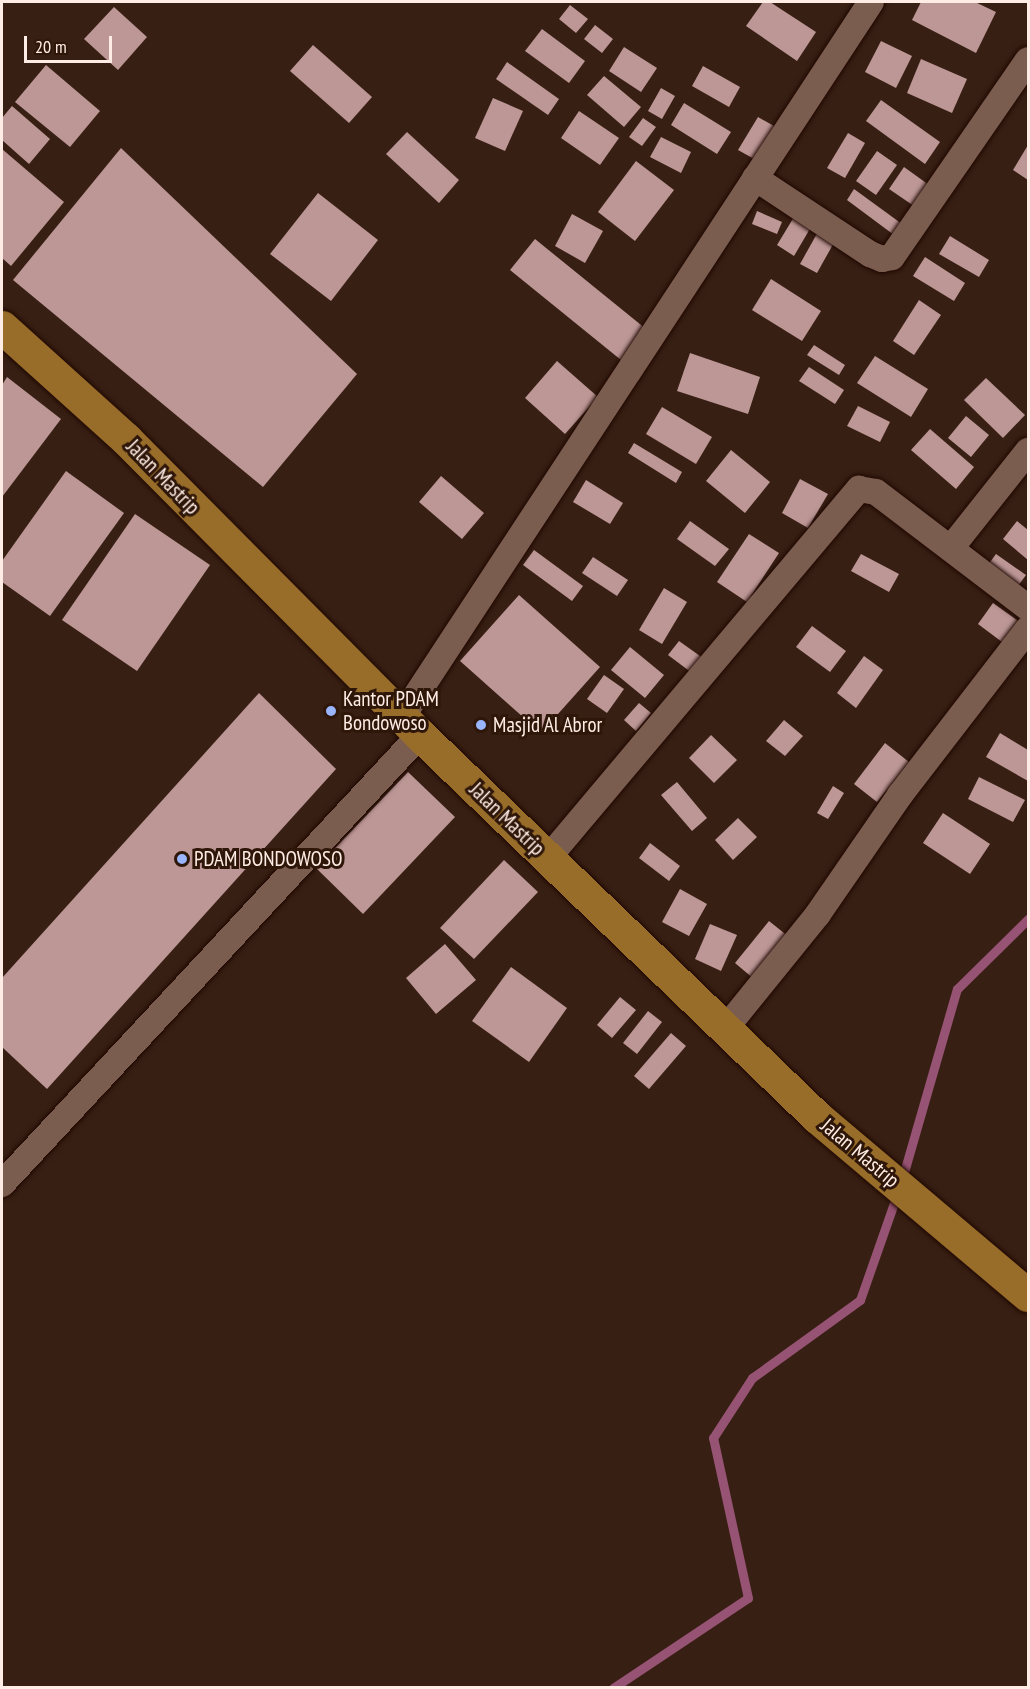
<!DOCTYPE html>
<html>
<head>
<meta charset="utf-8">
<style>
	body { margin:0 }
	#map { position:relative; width:1030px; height:1689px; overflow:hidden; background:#381f13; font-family:"PT Sans Narrow",sans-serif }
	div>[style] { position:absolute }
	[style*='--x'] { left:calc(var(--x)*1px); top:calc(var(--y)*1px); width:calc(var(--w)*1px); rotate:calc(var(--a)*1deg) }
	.stream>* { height:9px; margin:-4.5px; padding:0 4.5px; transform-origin:4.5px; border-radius:4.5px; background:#965373 }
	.building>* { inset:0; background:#bc9796 }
	.roads { filter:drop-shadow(0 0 2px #1f0801) drop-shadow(0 0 2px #1f0801) }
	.street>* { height:26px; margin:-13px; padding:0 13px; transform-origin:13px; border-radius:13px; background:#7b5d4f }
	.primary>* { height:33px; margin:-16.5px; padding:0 16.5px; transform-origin:16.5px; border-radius:16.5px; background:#986c29 }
	.dots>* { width:16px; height:16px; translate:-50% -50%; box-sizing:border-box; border:3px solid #2e1609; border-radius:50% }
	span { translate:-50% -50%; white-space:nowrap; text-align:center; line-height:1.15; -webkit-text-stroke:6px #2e1609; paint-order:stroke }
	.street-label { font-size:21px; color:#ffede5 }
	.poi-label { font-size:21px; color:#ffede5 }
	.left { translate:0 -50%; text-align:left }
	.frame { position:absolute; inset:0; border:3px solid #ffede5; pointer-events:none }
	.scale { position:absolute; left:24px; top:36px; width:88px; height:27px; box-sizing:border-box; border:3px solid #ffede5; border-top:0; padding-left:8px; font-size:18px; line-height:21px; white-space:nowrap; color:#ffede5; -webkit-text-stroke:4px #2e1609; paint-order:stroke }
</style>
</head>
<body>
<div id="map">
	<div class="stream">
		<i style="--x:613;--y:1688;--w:162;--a:-33.7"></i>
		<i style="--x:748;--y:1598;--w:164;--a:-102.3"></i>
		<i style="--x:713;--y:1438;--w:72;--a:-57"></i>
		<i style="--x:752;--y:1378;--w:133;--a:-35.8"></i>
		<i style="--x:860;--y:1300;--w:121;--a:-70.7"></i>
		<i style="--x:900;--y:1186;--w:205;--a:-73.9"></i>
		<i style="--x:957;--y:989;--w:100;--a:-44.6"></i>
	</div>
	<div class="building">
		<i style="clip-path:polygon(763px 2px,770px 2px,816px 32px,797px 61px,746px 26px)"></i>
		<i style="clip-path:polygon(921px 2px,975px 2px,996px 12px,976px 53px,912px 20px)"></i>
		<i style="clip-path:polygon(570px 5px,588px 19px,576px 33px,559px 19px)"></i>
		<i style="clip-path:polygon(114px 7px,147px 37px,118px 70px,84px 39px)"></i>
		<i style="clip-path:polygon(595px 25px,613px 39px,602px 53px,584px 39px)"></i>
		<i style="clip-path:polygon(542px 29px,585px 61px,569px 83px,525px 51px)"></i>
		<i style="clip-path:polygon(881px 41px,912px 56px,896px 88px,865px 72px)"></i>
		<i style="clip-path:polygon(313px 45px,372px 97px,349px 123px,290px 71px)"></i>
		<i style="clip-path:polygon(624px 47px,657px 68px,641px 92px,609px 71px)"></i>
		<i style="clip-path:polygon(921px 59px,967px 79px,952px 113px,907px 93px)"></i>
		<i style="clip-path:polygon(507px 62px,559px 99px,548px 115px,496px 79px)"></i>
		<i style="clip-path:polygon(46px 65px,100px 111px,70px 147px,15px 102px)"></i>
		<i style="clip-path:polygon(703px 66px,740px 87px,729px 107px,692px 86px)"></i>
		<i style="clip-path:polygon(604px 76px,641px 107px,624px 127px,587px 95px)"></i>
		<i style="clip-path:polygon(661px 88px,675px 96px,662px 119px,648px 111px)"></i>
		<i style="clip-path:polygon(493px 98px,523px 111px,505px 151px,475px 138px)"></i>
		<i style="clip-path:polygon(881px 100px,940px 142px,925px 164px,866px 121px)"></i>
		<i style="clip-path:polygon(684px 103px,731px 132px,717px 154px,671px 125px)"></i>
		<i style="clip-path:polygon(12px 106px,50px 139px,29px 164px,2px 140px,2px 118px)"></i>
		<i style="clip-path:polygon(579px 111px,619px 138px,600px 165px,561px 138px)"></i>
		<i style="clip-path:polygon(758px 117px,774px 126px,756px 160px,738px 150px)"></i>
		<i style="clip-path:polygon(643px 118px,656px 127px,642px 146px,629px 137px)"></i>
		<i style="clip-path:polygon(407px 132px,459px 180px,439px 203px,386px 154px)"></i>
		<i style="clip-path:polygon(848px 133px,865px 143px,845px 178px,827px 168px)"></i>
		<i style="clip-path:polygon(661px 137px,691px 152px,681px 173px,650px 157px)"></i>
		<i style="clip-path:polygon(1028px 145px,1028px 180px,1013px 170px)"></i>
		<i style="clip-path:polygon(121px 148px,357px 374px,263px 487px,13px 280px)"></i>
		<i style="clip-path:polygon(2px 149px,64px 202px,11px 266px,2px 258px)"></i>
		<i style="clip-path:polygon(877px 151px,897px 165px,876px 195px,856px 181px)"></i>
		<i style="clip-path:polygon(636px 161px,674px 190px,635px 241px,598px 212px)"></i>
		<i style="clip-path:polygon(904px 167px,929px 185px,914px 206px,889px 189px)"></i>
		<i style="clip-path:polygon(854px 189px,902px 224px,894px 235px,847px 200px)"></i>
		<i style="clip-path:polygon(318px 193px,378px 240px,331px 301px,270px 254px)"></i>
		<i style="clip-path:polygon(757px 211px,782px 222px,777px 234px,752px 224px)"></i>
		<i style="clip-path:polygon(572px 214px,603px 231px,585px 263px,555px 246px)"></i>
		<i style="clip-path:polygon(794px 217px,811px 227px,794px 256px,777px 245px)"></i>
		<i style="clip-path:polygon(819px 230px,836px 239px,817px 273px,800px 264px)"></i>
		<i style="clip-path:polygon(950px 236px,989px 260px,979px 277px,939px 254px)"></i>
		<i style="clip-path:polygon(535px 239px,646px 329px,621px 360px,510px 270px)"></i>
		<i style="clip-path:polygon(925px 257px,965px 283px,954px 301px,913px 276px)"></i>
		<i style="clip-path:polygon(771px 279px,821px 311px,802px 341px,752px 310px)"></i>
		<i style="clip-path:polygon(919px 300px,941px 315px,914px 355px,893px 341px)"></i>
		<i style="clip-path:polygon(814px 345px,845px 365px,839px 375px,807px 355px)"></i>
		<i style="clip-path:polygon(690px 353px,760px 377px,748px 414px,677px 391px)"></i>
		<i style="clip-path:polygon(875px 356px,928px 389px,911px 417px,857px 383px)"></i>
		<i style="clip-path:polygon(557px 361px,598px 397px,565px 434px,525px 398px)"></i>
		<i style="clip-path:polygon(809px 367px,844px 390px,835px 404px,799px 381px)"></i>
		<i style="clip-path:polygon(7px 377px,61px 419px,2px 497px,2px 385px)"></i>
		<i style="clip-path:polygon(986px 378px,1025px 415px,1003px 438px,964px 400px)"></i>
		<i style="clip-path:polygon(858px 406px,890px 422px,880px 442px,847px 426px)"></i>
		<i style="clip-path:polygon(662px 407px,712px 437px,696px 464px,646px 434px)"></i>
		<i style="clip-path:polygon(966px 416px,989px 435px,971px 457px,948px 438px)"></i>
		<i style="clip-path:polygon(930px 429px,974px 467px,956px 489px,911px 450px)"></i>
		<i style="clip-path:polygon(634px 443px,682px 472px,676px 483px,628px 453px)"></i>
		<i style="clip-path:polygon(731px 450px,770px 482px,745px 513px,706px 481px)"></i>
		<i style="clip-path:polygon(66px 471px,124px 513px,50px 616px,2px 582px,2px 561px)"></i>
		<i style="clip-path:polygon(441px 476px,484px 513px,462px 539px,419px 502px)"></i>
		<i style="clip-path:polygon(800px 479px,828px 494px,808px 528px,782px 513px)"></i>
		<i style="clip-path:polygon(586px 480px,623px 503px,610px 524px,573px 502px)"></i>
		<i style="clip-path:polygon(135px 514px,210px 565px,137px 671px,62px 620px)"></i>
		<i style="clip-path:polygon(690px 521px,729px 549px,715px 566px,677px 539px)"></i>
		<i style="clip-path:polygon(1017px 521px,1028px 530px,1028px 560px,1003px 539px)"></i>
		<i style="clip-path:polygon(749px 534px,779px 553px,747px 602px,717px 582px)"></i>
		<i style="clip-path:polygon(534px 550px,583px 586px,572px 601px,523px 565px)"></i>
		<i style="clip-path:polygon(861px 554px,899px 574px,889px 592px,851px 571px)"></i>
		<i style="clip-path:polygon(996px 554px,1026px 575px,1015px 590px,985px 569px)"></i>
		<i style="clip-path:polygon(593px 557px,628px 580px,617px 596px,582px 573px)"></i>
		<i style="clip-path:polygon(664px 588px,687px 602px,662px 644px,639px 630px)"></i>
		<i style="clip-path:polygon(519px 595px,600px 667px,541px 733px,460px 661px)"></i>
		<i style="clip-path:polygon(993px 603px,1021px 623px,1006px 645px,978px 624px)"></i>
		<i style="clip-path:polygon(812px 626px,846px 651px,830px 672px,796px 647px)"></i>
		<i style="clip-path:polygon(679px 641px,707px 661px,696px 676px,668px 655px)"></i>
		<i style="clip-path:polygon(630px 647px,664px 675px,645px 698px,611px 670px)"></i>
		<i style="clip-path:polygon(864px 656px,883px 670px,856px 708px,837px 693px)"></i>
		<i style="clip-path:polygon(604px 675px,624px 689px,607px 713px,587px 699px)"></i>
		<i style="clip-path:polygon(259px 693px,336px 769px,47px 1089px,2px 1047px,2px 978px)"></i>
		<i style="clip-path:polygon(639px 703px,651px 713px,636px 731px,624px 720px)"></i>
		<i style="clip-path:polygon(784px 720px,803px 736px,785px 756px,766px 741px)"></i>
		<i style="clip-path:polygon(1000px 733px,1028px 750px,1028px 781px,986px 757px)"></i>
		<i style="clip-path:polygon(711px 735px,737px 760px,714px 783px,689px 758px)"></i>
		<i style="clip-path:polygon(885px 743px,909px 762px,877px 802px,854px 784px)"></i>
		<i style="clip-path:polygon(408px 772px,455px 817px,363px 914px,316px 868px)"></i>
		<i style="clip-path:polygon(979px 777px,1025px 800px,1013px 822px,968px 799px)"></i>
		<i style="clip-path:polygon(677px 782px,707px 818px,692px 831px,661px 795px)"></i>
		<i style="clip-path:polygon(833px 786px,844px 793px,828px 819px,817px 813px)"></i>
		<i style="clip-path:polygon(943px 813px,990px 844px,970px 874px,923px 843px)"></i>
		<i style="clip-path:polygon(738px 818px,757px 837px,733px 860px,715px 840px)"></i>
		<i style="clip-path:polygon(650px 843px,680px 866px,669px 881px,639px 858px)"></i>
		<i style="clip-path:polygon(504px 860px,538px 892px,474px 959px,440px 928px)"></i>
		<i style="clip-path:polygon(680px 889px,707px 904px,689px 936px,662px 922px)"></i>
		<i style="clip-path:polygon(769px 921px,789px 937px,754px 979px,735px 963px)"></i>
		<i style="clip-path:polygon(710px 924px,737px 935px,721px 971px,695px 959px)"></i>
		<i style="clip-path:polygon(445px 944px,476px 980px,436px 1014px,406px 978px)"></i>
		<i style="clip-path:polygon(511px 967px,567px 1008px,529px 1062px,472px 1021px)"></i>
		<i style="clip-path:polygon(620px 997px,636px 1010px,612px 1038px,597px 1025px)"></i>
		<i style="clip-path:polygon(648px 1011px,662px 1022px,637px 1054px,623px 1043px)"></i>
		<i style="clip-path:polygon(671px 1033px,686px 1046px,649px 1089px,634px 1076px)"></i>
	</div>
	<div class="roads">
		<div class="street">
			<i style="--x:755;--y:178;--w:138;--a:33.5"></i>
			<i style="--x:870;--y:254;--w:13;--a:23"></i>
			<i style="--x:882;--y:259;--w:10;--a:-11"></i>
			<i style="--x:892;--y:257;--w:239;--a:-55.4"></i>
			<i style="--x:951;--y:548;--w:124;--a:-51.6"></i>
			<i style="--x:402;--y:717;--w:855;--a:-56.74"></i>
			<i style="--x:548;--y:858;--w:483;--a:-49.9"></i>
			<i style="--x:859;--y:489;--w:17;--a:10"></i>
			<i style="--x:876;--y:492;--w:191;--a:37.3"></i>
			<i style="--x:725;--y:1029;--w:148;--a:-51"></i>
			<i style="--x:818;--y:914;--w:145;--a:-55.4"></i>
			<i style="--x:900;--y:795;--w:210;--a:-52.4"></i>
			<i style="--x:2;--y:1184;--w:613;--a:-47.05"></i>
		</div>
		<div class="primary">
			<i style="--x:2;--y:327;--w:167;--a:42.1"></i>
			<i style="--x:126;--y:439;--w:417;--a:45.2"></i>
			<i style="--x:420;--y:735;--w:551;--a:43.9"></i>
			<i style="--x:817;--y:1117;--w:276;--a:40.2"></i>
		</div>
	</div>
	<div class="dots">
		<i style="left:331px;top:711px;background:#98b5fd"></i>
		<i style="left:481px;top:725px;background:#98b5fd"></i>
		<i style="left:182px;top:859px;background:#98b5fd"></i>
	</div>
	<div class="street-label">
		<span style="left:163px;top:477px;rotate:46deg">Jalan Mastrip</span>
		<span style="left:507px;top:819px;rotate:44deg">Jalan Mastrip</span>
		<span style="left:860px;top:1153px;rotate:40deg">Jalan Mastrip</span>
	</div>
	<div class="poi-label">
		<span class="left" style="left:343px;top:711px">Kantor PDAM<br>Bondowoso</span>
		<span class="left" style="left:493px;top:725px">Masjid Al Abror</span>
		<span class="left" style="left:194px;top:859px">PDAM BONDOWOSO</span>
	</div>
	<div class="frame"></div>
	<div class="scale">20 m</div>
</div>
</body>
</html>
